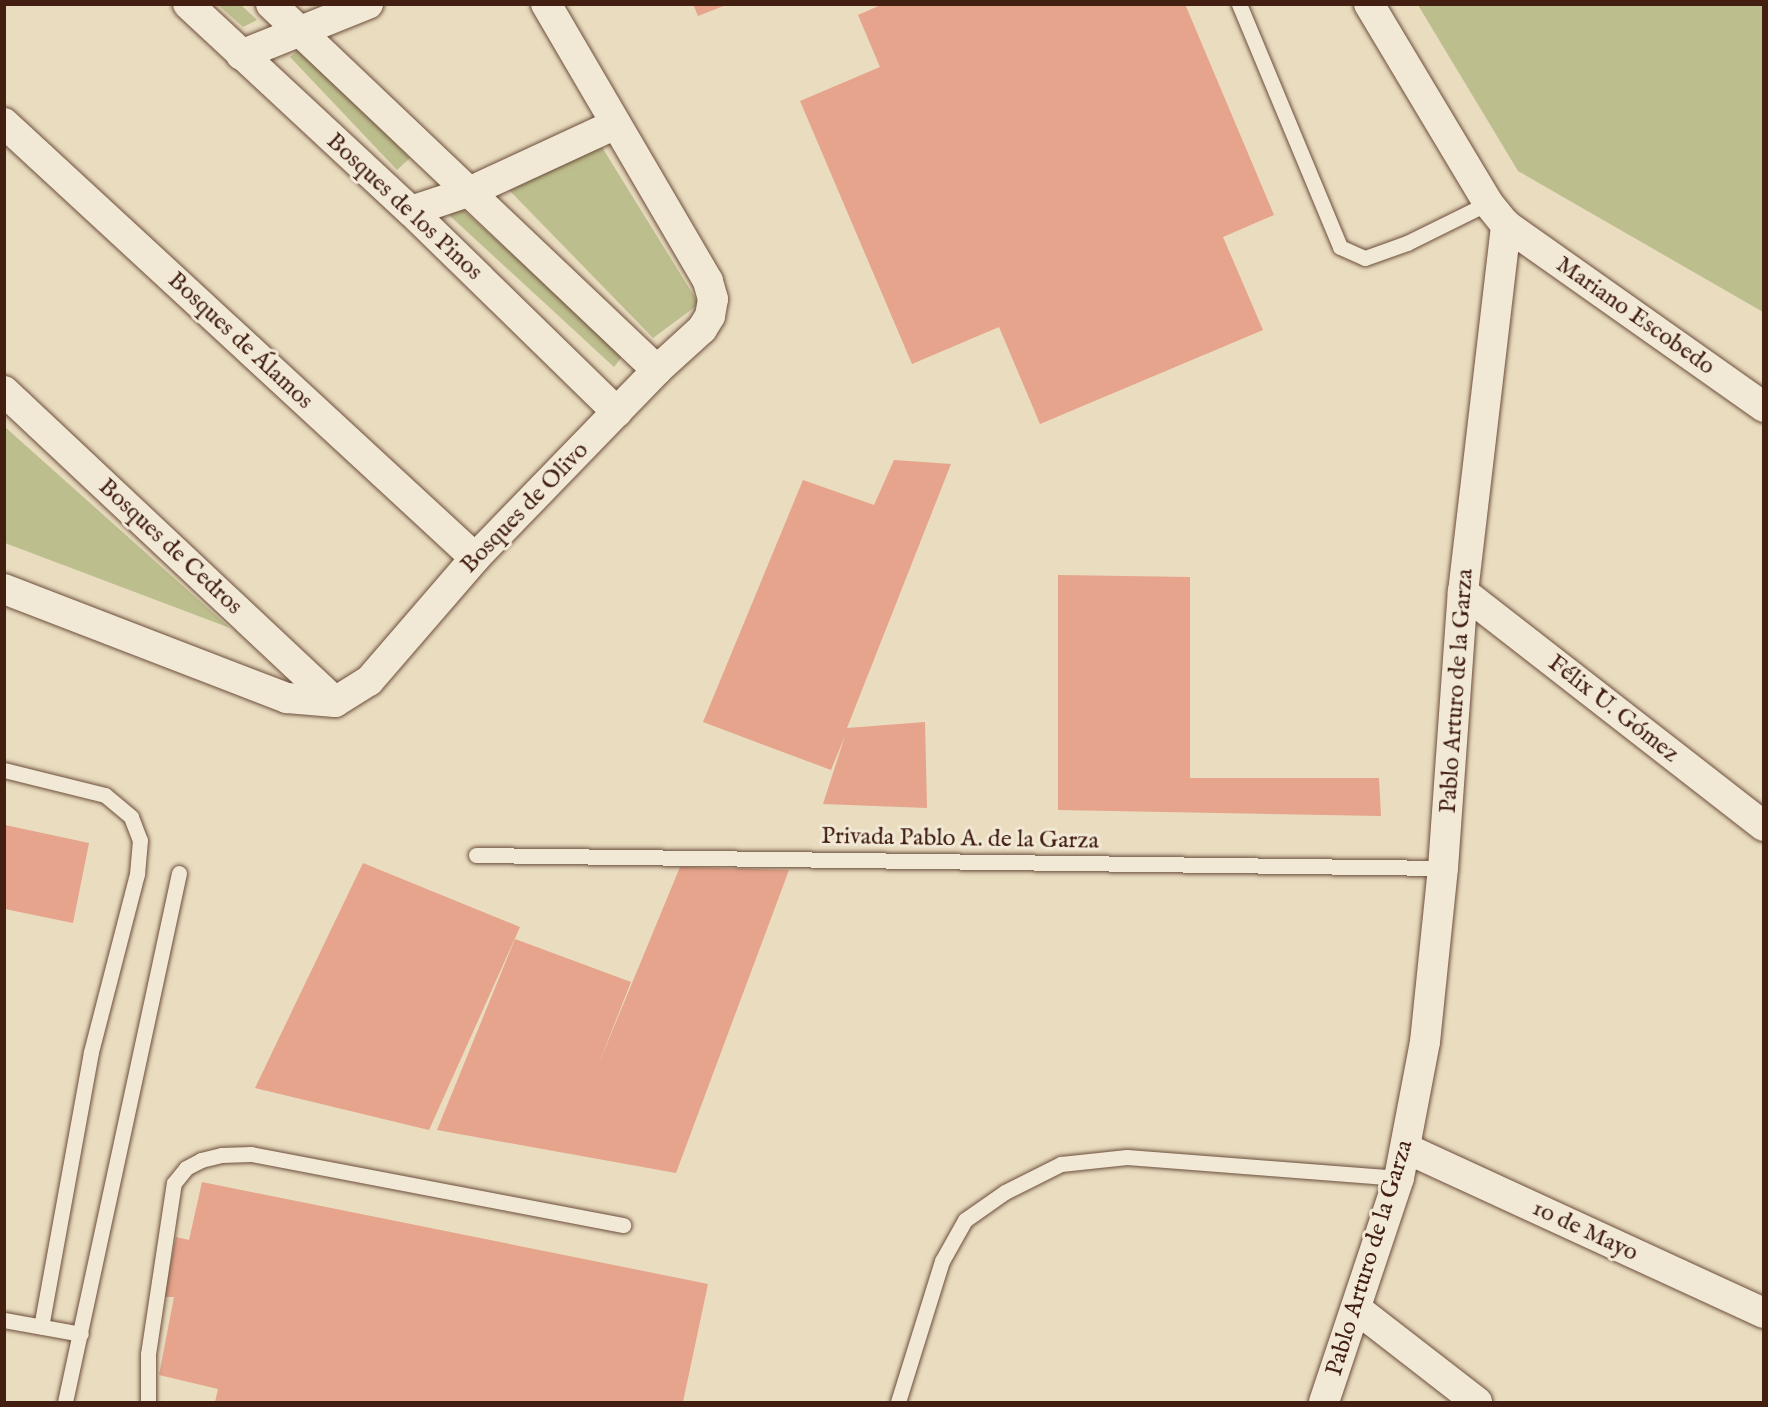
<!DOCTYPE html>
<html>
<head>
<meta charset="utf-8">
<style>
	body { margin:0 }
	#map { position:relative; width:1768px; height:1407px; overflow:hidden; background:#e9dcbf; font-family:"IM FELL English",serif }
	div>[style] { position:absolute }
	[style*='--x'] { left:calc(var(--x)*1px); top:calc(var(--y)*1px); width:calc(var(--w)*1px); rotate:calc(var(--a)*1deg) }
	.green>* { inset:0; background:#bdbe8e }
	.building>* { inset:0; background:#e5a48b }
	.roads { filter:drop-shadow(0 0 2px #6c4e3c) drop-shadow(0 0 2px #6c4e3c) }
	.lane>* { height:15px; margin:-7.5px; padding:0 7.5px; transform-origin:7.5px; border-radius:7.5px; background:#f1e8d5 }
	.street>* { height:30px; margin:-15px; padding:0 15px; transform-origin:15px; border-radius:15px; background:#f1e8d5 }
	span { translate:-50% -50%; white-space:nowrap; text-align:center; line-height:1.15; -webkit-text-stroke:6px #f1e8d5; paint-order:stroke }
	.street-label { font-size:24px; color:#421f11 }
	.frame { position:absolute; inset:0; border:6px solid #421f11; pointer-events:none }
</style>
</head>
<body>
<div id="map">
	<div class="green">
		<i style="clip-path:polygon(218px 5px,241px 5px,257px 20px,243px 27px)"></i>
		<i style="clip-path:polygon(1418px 5px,1763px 5px,1763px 312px,1518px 171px)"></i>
		<i style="clip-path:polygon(301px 48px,410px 158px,397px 170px,290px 57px)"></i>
		<i style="clip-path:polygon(600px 144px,699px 304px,653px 338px,509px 190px)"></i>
		<i style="clip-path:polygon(461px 208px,624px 354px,614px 367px,449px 215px)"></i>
		<i style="clip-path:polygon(4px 427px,5px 427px,230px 628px,5px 543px)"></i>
	</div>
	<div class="building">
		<i style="clip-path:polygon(693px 4px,726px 4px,726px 5px,698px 16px)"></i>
		<i style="clip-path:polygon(883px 4px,1185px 4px,1274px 215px,1223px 237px,1263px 330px,1040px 424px,999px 327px,912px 364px,800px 101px,880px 67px,858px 15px)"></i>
		<i style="clip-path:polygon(894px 460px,951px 464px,847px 728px,925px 722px,927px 808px,823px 804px,845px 736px,831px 770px,703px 722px,803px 480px,874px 505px)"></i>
		<i style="clip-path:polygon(1058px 575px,1190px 577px,1190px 778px,1379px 778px,1381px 816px,1058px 810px)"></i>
		<i style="clip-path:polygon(5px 825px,89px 843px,73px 923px,5px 909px)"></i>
		<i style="clip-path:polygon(363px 863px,520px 927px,429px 1130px,255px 1088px)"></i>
		<i style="clip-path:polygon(680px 867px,789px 870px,676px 1173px,437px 1130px,515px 939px,631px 982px,597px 1068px)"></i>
		<i style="clip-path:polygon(202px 1182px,708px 1284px,683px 1402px,215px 1402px,218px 1389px,159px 1375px,174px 1297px,164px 1297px,176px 1237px,189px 1240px)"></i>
	</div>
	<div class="roads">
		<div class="lane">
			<i style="--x:1239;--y:4;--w:263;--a:67.4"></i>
			<i style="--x:1340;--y:247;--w:27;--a:24"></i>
			<i style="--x:1365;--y:258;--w:45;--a:-19.7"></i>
			<i style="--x:1407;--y:243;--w:90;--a:-26.3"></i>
			<i style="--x:4;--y:770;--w:104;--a:13.9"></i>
			<i style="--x:105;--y:795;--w:34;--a:40"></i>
			<i style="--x:131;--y:817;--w:25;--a:69"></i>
			<i style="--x:140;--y:840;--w:34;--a:95"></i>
			<i style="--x:137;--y:874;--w:184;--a:104.5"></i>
			<i style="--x:91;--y:1052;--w:279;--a:100.3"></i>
			<i style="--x:476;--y:855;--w:967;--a:0.77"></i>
			<i style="--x:4;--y:1320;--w:78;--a:10.3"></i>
			<i style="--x:65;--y:1402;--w:541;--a:-77.84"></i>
			<i style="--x:148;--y:1402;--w:48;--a:-90"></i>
			<i style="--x:148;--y:1354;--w:173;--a:-81.4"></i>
			<i style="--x:174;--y:1183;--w:19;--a:-51"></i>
			<i style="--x:186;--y:1168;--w:17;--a:-28"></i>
			<i style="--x:201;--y:1160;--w:21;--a:-14"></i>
			<i style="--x:221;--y:1155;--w:30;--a:-2"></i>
			<i style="--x:251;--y:1154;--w:379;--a:10.8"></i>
			<i style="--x:898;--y:1402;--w:148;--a:-72.7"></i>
			<i style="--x:942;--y:1261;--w:47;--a:-60.7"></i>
			<i style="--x:965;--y:1220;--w:49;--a:-35"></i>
			<i style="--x:1005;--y:1192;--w:63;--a:-26.6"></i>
			<i style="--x:1061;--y:1164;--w:66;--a:-6.1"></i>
			<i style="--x:1127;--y:1157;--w:273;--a:4.4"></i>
		</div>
		<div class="street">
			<i style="--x:188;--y:4;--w:304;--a:42.9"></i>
			<i style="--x:411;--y:211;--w:288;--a:44.3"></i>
			<i style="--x:271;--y:4;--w:532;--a:43.48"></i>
			<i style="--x:1369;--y:4;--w:232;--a:59.1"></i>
			<i style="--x:1488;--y:203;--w:28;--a:51"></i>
			<i style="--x:1506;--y:225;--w:316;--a:35.2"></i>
			<i style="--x:241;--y:55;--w:137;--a:-21.9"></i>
			<i style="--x:4;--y:123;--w:641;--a:42.72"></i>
			<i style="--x:411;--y:211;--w:63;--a:-18.4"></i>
			<i style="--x:471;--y:191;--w:157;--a:-24.8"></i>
			<i style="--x:4;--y:391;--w:454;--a:43.2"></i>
			<i style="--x:4;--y:589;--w:303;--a:21.1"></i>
			<i style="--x:287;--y:698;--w:48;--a:4.8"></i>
			<i style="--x:335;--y:702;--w:40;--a:-32"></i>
			<i style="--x:369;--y:681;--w:162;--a:-49.2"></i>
			<i style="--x:475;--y:558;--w:262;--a:-45.9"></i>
			<i style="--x:657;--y:370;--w:61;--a:-42.3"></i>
			<i style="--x:702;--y:329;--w:15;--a:-58"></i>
			<i style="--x:710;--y:316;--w:17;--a:-80"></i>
			<i style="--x:713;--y:299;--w:19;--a:-106"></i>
			<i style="--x:708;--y:281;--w:321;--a:-120.3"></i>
			<i style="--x:1463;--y:592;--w:381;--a:37.9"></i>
			<i style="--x:1407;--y:1149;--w:393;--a:24.7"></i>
			<i style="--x:1357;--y:1309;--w:152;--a:37.8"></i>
			<i style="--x:1324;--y:1402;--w:236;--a:-71.5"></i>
			<i style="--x:1399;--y:1178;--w:138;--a:-79.2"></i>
			<i style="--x:1425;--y:1042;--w:175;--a:-84.1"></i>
			<i style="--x:1443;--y:868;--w:277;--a:-85.9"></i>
			<i style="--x:1463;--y:592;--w:370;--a:-83.3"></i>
		</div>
	</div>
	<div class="street-label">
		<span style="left:404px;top:207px;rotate:43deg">Bosques de los Pinos</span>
		<span style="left:1635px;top:316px;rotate:35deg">Mariano Escobedo</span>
		<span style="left:240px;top:341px;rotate:43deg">Bosques de Álamos</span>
		<span style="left:525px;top:508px;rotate:-46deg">Bosques de Olivo</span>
		<span style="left:170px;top:547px;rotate:43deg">Bosques de Cedros</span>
		<span style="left:1457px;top:691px;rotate:-86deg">Pablo Arturo de la Garza</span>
		<span style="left:1613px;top:709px;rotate:38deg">Félix U. Gómez</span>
		<span style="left:960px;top:839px;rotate:1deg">Privada Pablo A. de la Garza</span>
		<span style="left:1585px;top:1231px;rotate:25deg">1o de Mayo</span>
		<span style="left:1370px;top:1258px;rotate:-73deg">Pablo Arturo de la Garza</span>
	</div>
	<div class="frame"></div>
</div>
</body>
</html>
